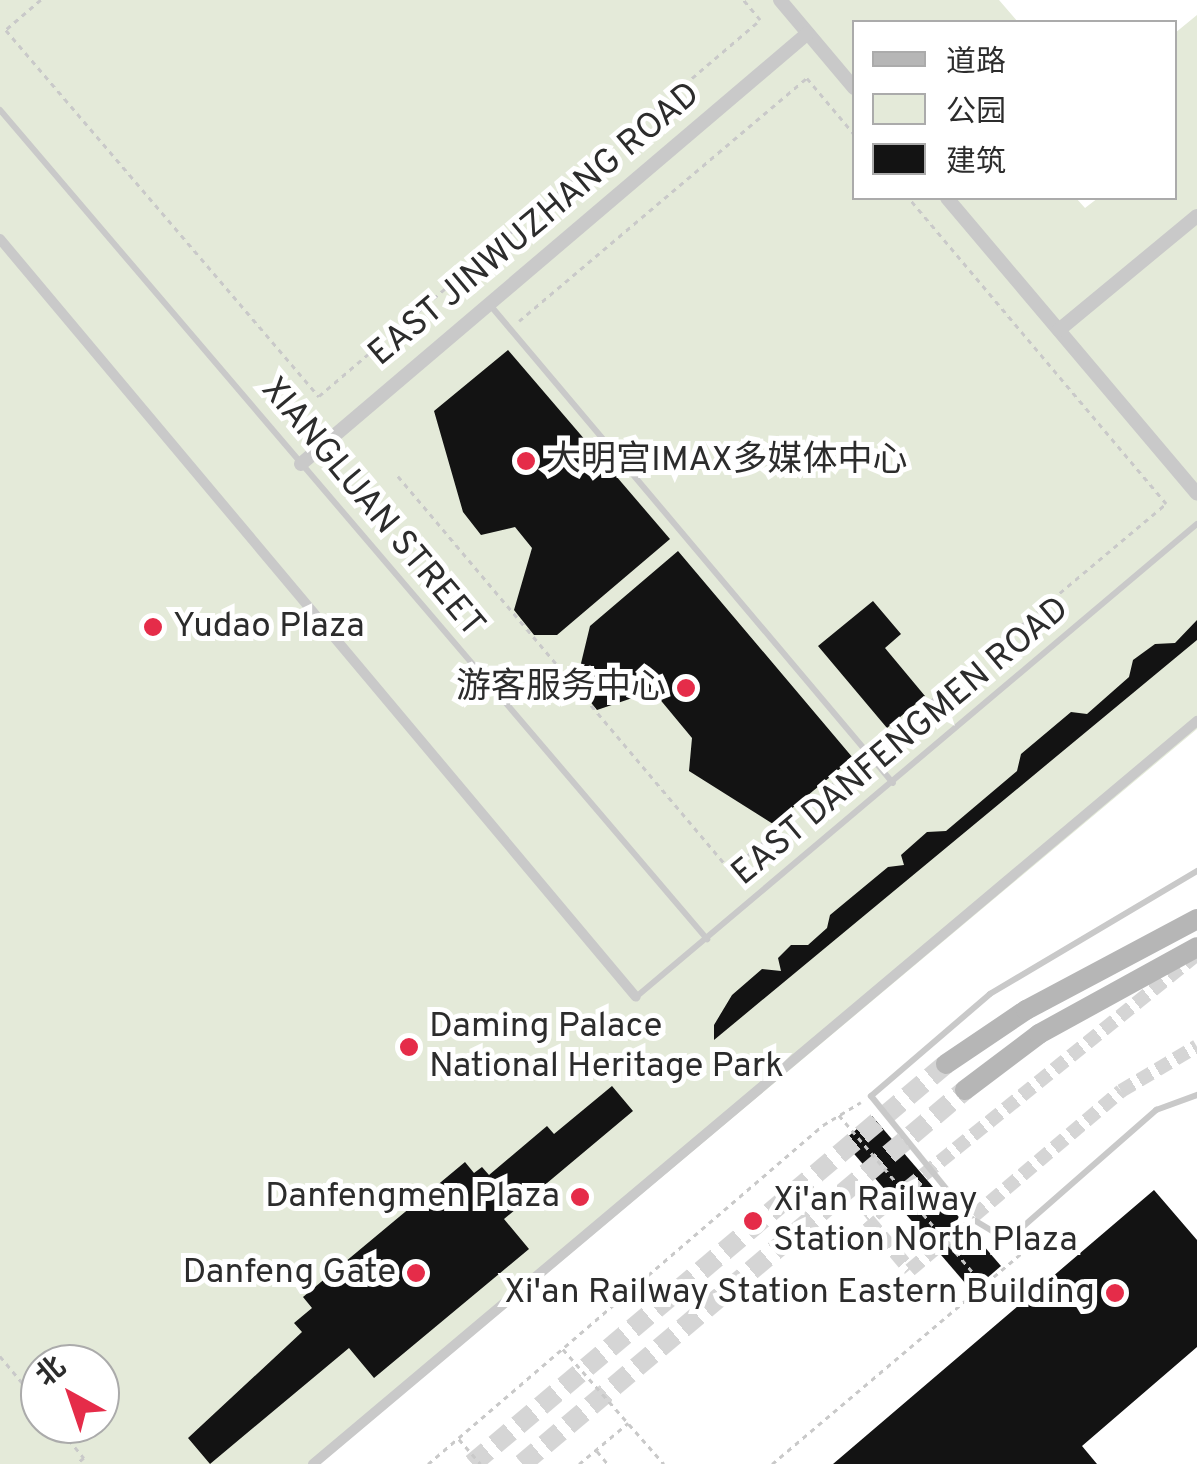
<!DOCTYPE html>
<html>
<head>
<meta charset="utf-8">
<style>
	body { margin:0 }
	#map { position:relative; width:1197px; height:1464px; overflow:hidden; background:#fff; font-family:Overpass,"Noto Sans SC",sans-serif }
	div>[style] { position:absolute }
	[style*='--x'] { left:calc(var(--x)*1px); top:calc(var(--y)*1px); width:calc(var(--w)*1px); rotate:calc(var(--a)*1deg) }
	.green>* { inset:0; background:#e4ead9 }
	.building>* { inset:0; background:#131313 }
	.minor-tunnel>* { height:14px; margin-top:-7px; transform-origin:0; background:repeating-linear-gradient(90deg,#d5d5d5 0 14px,transparent 0 21px) }
	.secondary-tunnel>* { height:20px; margin-top:-10px; transform-origin:0; background:repeating-linear-gradient(90deg,#d5d5d5 0 20px,transparent 0 30px) }
	.path>* { height:2.5px; margin-top:-1.25px; transform-origin:0; background:repeating-linear-gradient(90deg,#c9c9c9 0 5px,transparent 0 10px) }
	.service>* { height:6px; margin:-3px; padding:0 3px; transform-origin:3px; border-radius:3px; background:#c9c9c9 }
	.pedestrian>* { height:10px; margin:-5px; padding:0 5px; transform-origin:5px; border-radius:5px; background:#c9c9c9 }
	.minor>* { height:14px; margin:-7px; padding:0 7px; transform-origin:7px; border-radius:7px; background:#c9c9c9 }
	.secondary>* { height:20px; margin:-10px; padding:0 10px; transform-origin:10px; border-radius:10px; background:#b6b6b6 }
	.dots>* { width:28px; height:28px; translate:-50% -50%; box-sizing:border-box; border:5px solid #fff; border-radius:50% }
	span { translate:-50% -50%; white-space:nowrap; text-align:center; line-height:1.15; -webkit-text-stroke:10px #fff; paint-order:stroke }
	.street-label { font-size:35px; color:#2c2c2c }
	.poi-label { font-size:35px; color:#2c2c2c }
	.left { translate:0 -50%; text-align:left }
	.right { translate:-100% -50%; text-align:right }
	.legend { position:absolute; left:852px; top:20px; width:325px; height:180px; box-sizing:border-box; background:#fff; border:2px solid #ababab; margin:0; padding:12px 18px; list-style:none; font-size:30px; color:#2c2c2c }
	.legend li { display:flex; align-items:center; gap:20px; height:50px }
	.legend b { width:50px; border:2px solid #ababab }
	.north { position:absolute; left:20px; top:1344px; width:100px; height:100px; box-sizing:border-box; background:#fff; border:2px solid #ababab; border-radius:50%; rotate:320deg; font-size:28px; font-weight:700; line-height:40px; text-align:center; color:#2c2c2c }
	.north::after { content:''; display:block; margin:auto; width:35px; height:45px; background:#e52c49; clip-path:polygon(50% 0,100% 100%,50% 72%,0 100%) }
</style>
</head>
<body>
<div id="map">
	<div class="green">
		<i style="clip-path:polygon(evenodd,0 0,999px 0,1018px 22px,854px 22px,854px 198px,1076px 198px,1085px 208px,1098px 198px,1174px 198px,1175px 33px,1197px 15px,1197px 729px,319px 1464px,0 1464px,0 0,40px 1364px,100px 1364px,100px 1424px,40px 1424px,40px 1364px)"></i>
	</div>
	<div class="building">
		<i style="clip-path:polygon(508px 350px,670px 539px,557px 635px,534px 635px,514px 610px,532px 548px,515px 527px,481px 535px,463px 512px,434px 411px)"></i>
		<i style="clip-path:polygon(678px 551px,853px 758px,773px 824px,689px 771px,692px 738px,653px 691px,597px 710px,576px 684px,590px 626px)"></i>
		<i style="clip-path:polygon(873px 601px,901px 634px,885px 648px,925px 696px,887px 728px,818px 646px)"></i>
		<i style="clip-path:polygon(1197px 620px,1197px 640px,714px 1040px,714px 1025px,732px 995px,762px 969px,781px 971px,778px 958px,791px 945px,808px 945px,827px 928px,830px 915px,888px 867px,904px 865px,901px 855px,927px 832px,946px 831px,1017px 771px,1021px 754px,1071px 712px,1087px 714px,1129px 677px,1133px 660px,1155px 644px,1175px 643px)"></i>
		<i style="clip-path:polygon(612px 1086px,633px 1111px,504px 1219px,529px 1249px,374px 1378px,349px 1348px,210px 1464px,188px 1438px,302px 1332px,294px 1323px,312px 1308px,303px 1297px,465px 1162px,474px 1173px,482px 1167px,489px 1175px,547px 1126px,554px 1134px)"></i>
		<i style="clip-path:polygon(872px 1116px,1001px 1266px,972px 1291px,843px 1141px)"></i>
		<i style="clip-path:polygon(1154px 1190px,1197px 1240px,1197px 1347px,1082px 1446px,1097px 1464px,833px 1464px)"></i>
	</div>
	<div class="minor-tunnel">
		<i style="--x:1196;--y:955;--w:422;--a:141.1"></i>
		<i style="--x:868;--y:1220;--w:65;--a:50"></i>
		<i style="--x:910;--y:1270;--w:277;--a:-40.3"></i>
		<i style="--x:1121;--y:1091;--w:88;--a:-30.6"></i>
	</div>
	<div class="secondary-tunnel">
		<i style="--x:472;--y:1464;--w:620;--a:-40.16"></i>
		<i style="--x:522;--y:1464;--w:580;--a:-40.17"></i>
	</div>
	<div class="path">
		<i style="--x:41;--y:0;--w:46;--a:139.4"></i>
		<i style="--x:6;--y:30;--w:482;--a:49.5"></i>
		<i style="--x:319;--y:396;--w:580;--a:-40.45"></i>
		<i style="--x:760;--y:20;--w:26;--a:-130"></i>
		<i style="--x:519;--y:321;--w:377;--a:-40.2"></i>
		<i style="--x:807;--y:78;--w:73;--a:50"></i>
		<i style="--x:398;--y:476;--w:515;--a:49.88"></i>
		<i style="--x:730;--y:870;--w:168;--a:-39.9"></i>
		<i style="--x:876;--y:747;--w:378;--a:-40"></i>
		<i style="--x:1166;--y:504;--w:400;--a:-130.1"></i>
		<i style="--x:839;--y:1115;--w:222;--a:49.6"></i>
		<i style="--x:563;--y:1349;--w:153;--a:48.7"></i>
		<i style="--x:0;--y:1356;--w:62;--a:50.2"></i>
		<i style="--x:56;--y:1424;--w:44;--a:50.5"></i>
		<i style="--x:84;--y:1458;--w:9;--a:139"></i>
		<i style="--x:459;--y:1439;--w:33;--a:49"></i>
		<i style="--x:597;--y:1451;--w:17;--a:50"></i>
		<i style="--x:428;--y:1464;--w:521;--a:-40.64"></i>
		<i style="--x:823;--y:1125;--w:44;--a:-31.2"></i>
		<i style="--x:579;--y:1464;--w:64;--a:-39.9"></i>
		<i style="--x:772;--y:1464;--w:336;--a:-40.2"></i>
		<i style="--x:1029;--y:1247;--w:7;--a:-124"></i>
	</div>
	<div class="service">
		<i style="--x:0;--y:110;--w:1090;--a:49.54"></i>
		<i style="--x:490;--y:305;--w:625;--a:49.87"></i>
		<i style="--x:1197;--y:871;--w:241;--a:149.3"></i>
		<i style="--x:990;--y:994;--w:157;--a:139.4"></i>
		<i style="--x:871;--y:1096;--w:156;--a:51"></i>
		<i style="--x:969;--y:1217;--w:39;--a:31"></i>
		<i style="--x:1002;--y:1237;--w:17;--a:-21"></i>
		<i style="--x:1018;--y:1231;--w:184;--a:-41.2"></i>
		<i style="--x:1156;--y:1110;--w:44;--a:-20.1"></i>
		<i style="--x:636;--y:997;--w:734;--a:-40.14"></i>
	</div>
	<div class="pedestrian">
		<i style="--x:0;--y:239;--w:989;--a:50"></i>
		<i style="--x:313;--y:1464;--w:1155;--a:-40.05"></i>
	</div>
	<div class="minor">
		<i style="--x:780;--y:0;--w:115;--a:49.9"></i>
		<i style="--x:947;--y:198;--w:387;--a:49.8"></i>
		<i style="--x:1059;--y:330;--w:179;--a:-39.6"></i>
		<i style="--x:301;--y:464;--w:665;--a:-40.37"></i>
	</div>
	<div class="secondary">
		<i style="--x:946;--y:1064;--w:97;--a:-34"></i>
		<i style="--x:1026;--y:1010;--w:194;--a:-28"></i>
		<i style="--x:965;--y:1090;--w:93;--a:-37.1"></i>
		<i style="--x:1039;--y:1034;--w:180;--a:-28.8"></i>
	</div>
	<div class="dots">
		<i style="left:526px;top:461px;background:#e52c49"></i>
		<i style="left:153px;top:627px;background:#e52c49"></i>
		<i style="left:686px;top:688px;background:#e52c49"></i>
		<i style="left:409px;top:1047px;background:#e52c49"></i>
		<i style="left:580px;top:1197px;background:#e52c49"></i>
		<i style="left:753px;top:1221px;background:#e52c49"></i>
		<i style="left:416px;top:1273px;background:#e52c49"></i>
		<i style="left:1115px;top:1293px;background:#e52c49"></i>
	</div>
	<div class="street-label">
		<span style="left:535px;top:225px;rotate:-40deg">EAST JINWUZHANG ROAD</span>
		<span style="left:372px;top:508px;rotate:50deg">XIANGLUAN STREET</span>
		<span style="left:901px;top:742px;rotate:-40deg">EAST DANFENGMEN ROAD</span>
	</div>
	<div class="poi-label">
		<span class="left" style="left:546px;top:461px">大明宫IMAX多媒体中心</span>
		<span class="left" style="left:173px;top:627px">Yudao Plaza</span>
		<span class="right" style="left:666px;top:688px">游客服务中心</span>
		<span class="left" style="left:429px;top:1047px">Daming Palace<br>National Heritage Park</span>
		<span class="right" style="left:560px;top:1197px">Danfengmen Plaza</span>
		<span class="left" style="left:773px;top:1221px">Xi'an Railway<br>Station North Plaza</span>
		<span class="right" style="left:396px;top:1273px">Danfeng Gate</span>
		<span class="right" style="left:1095px;top:1293px">Xi'an Railway Station Eastern Building</span>
	</div>
	<ul class="legend">
	<li><b style="height:12px;background:#b6b6b6"></b>道路</li>
	<li><b style="height:28px;background:#e4ead9"></b>公园</li>
	<li><b style="height:28px;background:#131313"></b>建筑</li>
	</ul>
	<div class="north">北</div>
</div>
</body>
</html>
